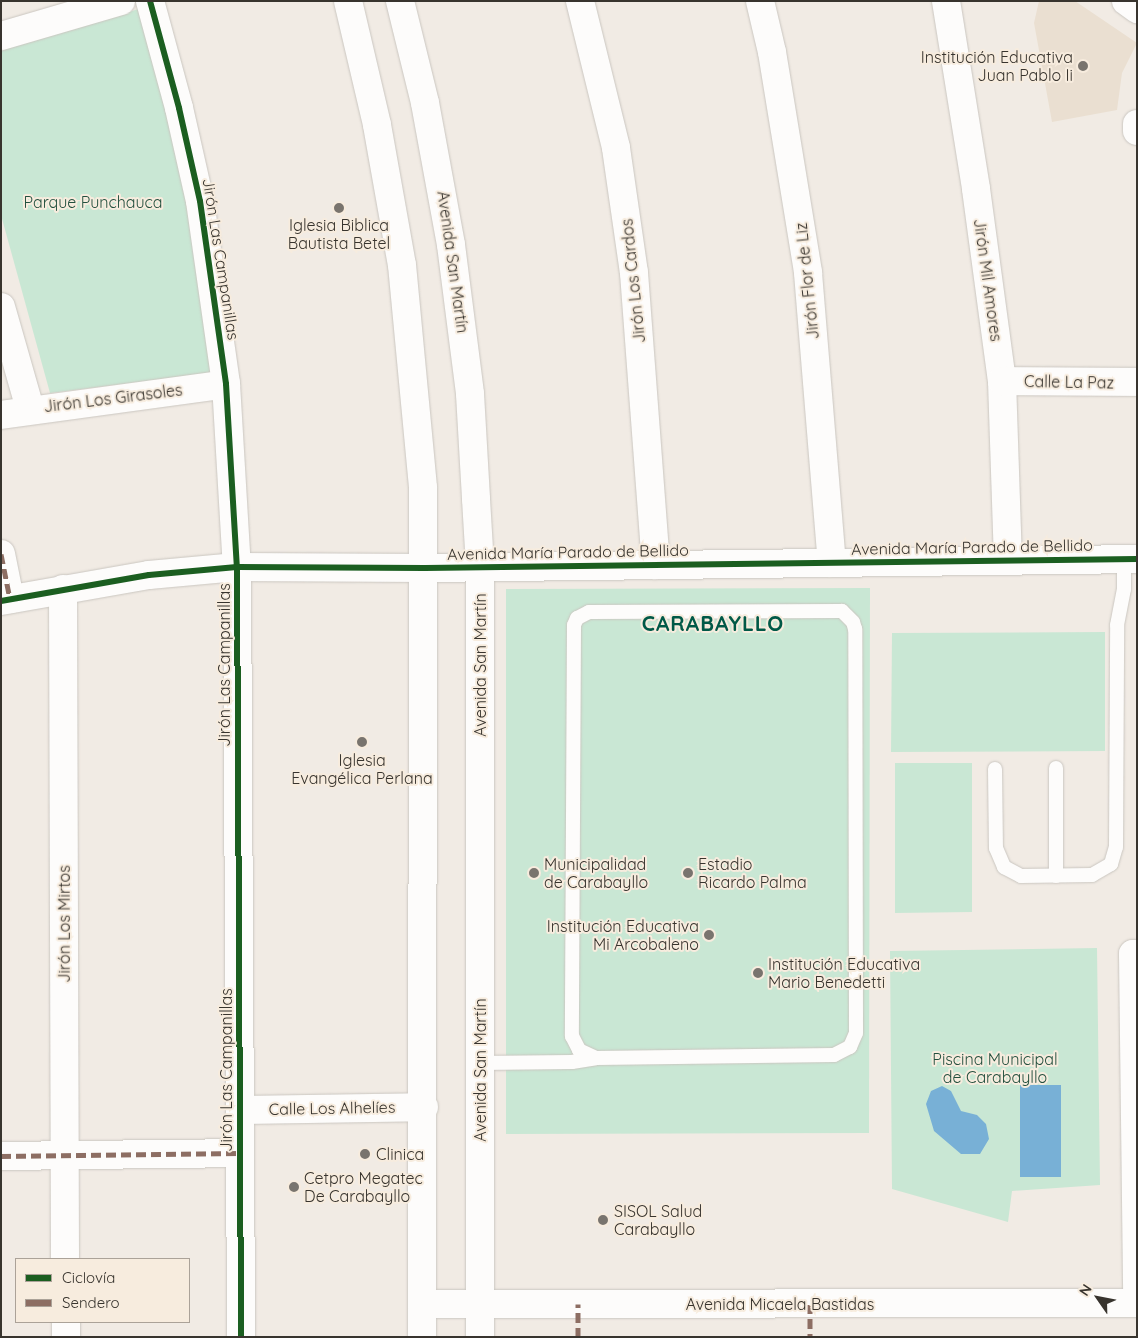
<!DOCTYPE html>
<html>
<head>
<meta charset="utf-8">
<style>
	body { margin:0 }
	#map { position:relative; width:1138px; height:1338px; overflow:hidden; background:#f1ebe4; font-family:Quicksand,sans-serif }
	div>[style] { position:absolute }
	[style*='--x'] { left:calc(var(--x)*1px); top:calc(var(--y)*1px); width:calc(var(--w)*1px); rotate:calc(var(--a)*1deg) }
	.built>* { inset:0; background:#eadfd1 }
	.green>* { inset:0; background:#c9e7d4 }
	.water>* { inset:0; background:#78b0d6 }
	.roads { filter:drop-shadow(0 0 1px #cac6c0) drop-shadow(0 0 1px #cac6c0) }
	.lane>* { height:14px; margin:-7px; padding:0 7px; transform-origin:7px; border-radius:7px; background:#fdfcfb }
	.street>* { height:28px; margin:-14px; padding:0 14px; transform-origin:14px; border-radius:14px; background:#fdfcfb }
	.secondary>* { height:28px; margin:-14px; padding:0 14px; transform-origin:14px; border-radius:14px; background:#fdfcfb }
	.quiet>* { height:5px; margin-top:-2.5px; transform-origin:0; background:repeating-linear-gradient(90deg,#8d6e63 0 10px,transparent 0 15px) }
	.cycleway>* { height:6px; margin:-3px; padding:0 3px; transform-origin:3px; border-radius:3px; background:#1b5e20 }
	.dots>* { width:14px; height:14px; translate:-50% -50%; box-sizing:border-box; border:2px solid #f7ecde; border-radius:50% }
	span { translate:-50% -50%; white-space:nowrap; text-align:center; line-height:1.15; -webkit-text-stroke:4px #f7ecde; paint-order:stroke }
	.poi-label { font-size:16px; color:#38342e }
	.right { translate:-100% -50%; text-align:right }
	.left { translate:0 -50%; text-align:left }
	.park-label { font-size:16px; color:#23503e }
	.street-label { font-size:16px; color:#38342e }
	.district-label { font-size:21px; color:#005947; font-weight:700; letter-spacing:1px }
	.frame { position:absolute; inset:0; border:2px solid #38342e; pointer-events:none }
	.legend { position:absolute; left:15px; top:1258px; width:175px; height:65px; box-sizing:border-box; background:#f7ecde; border:1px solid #aba298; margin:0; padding:6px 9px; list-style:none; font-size:15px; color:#38342e }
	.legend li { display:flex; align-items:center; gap:10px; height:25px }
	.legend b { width:25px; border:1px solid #aba298 }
	.north { position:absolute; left:1073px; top:1273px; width:50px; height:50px; -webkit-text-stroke:4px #f7ecde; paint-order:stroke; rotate:303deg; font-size:14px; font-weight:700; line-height:20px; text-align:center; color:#38342e }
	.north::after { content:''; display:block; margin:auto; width:18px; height:22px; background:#38342e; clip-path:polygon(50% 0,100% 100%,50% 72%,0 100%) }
</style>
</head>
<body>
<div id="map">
	<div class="built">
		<i style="clip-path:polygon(1039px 1px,1075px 1px,1137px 43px,1122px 73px,1117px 110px,1052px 122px,1034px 23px)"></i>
	</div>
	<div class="green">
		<i style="clip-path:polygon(139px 9px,160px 82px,185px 196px,212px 373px,50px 393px,1px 215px,1px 47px)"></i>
		<i style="clip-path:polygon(870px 588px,869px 1133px,506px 1134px,506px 589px)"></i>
		<i style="clip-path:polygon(1105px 632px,1105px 751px,891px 752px,892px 633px)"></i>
		<i style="clip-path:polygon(895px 763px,972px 763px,972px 912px,895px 913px)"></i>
		<i style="clip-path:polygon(1097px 948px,1100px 1185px,1012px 1191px,1008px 1222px,892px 1189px,890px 951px)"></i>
	</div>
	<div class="water">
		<i style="clip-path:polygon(1020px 1085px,1061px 1085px,1061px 1177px,1020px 1177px)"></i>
		<i style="clip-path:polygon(942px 1086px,951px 1091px,961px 1111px,977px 1115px,986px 1124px,989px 1139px,980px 1154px,961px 1154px,934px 1131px,926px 1104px,931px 1091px)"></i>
	</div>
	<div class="roads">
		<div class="lane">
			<i style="--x:1056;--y:768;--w:108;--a:90"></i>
			<i style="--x:995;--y:769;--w:79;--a:89.3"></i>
			<i style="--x:996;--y:848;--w:21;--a:67"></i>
			<i style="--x:1004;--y:867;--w:19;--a:28"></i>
			<i style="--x:1021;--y:876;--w:71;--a:-0.8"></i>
			<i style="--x:1092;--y:875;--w:22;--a:-30"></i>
			<i style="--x:1111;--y:864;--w:18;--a:-74"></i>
			<i style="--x:1116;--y:847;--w:222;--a:-89.7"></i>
			<i style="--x:1117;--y:625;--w:37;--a:-79"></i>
			<i style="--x:1124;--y:589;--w:30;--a:-90"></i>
			<i style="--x:480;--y:1063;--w:92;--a:-0.6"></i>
			<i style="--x:572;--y:1062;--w:24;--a:-9"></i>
			<i style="--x:596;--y:1058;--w:238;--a:-0.7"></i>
			<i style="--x:834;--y:1055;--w:18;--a:-27"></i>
			<i style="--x:850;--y:1047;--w:15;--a:-67"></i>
			<i style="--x:856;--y:1033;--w:404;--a:-90.1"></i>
			<i style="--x:855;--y:629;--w:7;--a:-106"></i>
			<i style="--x:853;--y:622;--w:16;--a:-135"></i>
			<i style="--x:842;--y:611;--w:253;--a:179.8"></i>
			<i style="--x:589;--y:612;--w:13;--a:153"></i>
			<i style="--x:577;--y:618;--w:8;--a:113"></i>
			<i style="--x:574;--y:625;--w:411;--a:90.3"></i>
			<i style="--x:572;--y:1036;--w:16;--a:63"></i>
			<i style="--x:579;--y:1050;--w:19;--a:25"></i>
		</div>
		<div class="street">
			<i style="--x:150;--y:1;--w:111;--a:74.8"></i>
			<i style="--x:179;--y:108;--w:95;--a:77.3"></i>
			<i style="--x:200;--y:201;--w:185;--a:81.9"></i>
			<i style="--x:226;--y:384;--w:183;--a:86.6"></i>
			<i style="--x:237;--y:567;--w:770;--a:89.7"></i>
			<i style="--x:580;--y:1;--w:151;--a:76.2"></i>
			<i style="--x:616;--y:148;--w:126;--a:81.8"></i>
			<i style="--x:634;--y:273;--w:293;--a:85.7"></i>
			<i style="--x:760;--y:1;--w:52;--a:76.8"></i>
			<i style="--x:772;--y:52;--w:224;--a:80.7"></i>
			<i style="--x:808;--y:273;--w:291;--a:85.3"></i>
			<i style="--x:946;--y:1;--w:190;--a:80.9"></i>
			<i style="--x:976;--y:189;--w:194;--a:82.3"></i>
			<i style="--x:1002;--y:381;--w:180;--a:88.1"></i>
			<i style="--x:1126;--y:1;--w:14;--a:36"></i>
			<i style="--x:1;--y:36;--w:125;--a:-16.3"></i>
			<i style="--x:1137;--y:124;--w:7;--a:90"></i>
			<i style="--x:1;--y:307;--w:106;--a:74.1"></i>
			<i style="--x:1002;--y:381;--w:135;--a:0.4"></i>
			<i style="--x:1;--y:415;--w:227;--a:-7.8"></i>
			<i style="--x:1;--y:554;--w:46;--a:78.7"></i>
			<i style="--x:63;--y:589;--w:670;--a:89.83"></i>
			<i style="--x:1;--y:601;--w:150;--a:-10"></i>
			<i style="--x:149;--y:575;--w:88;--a:-5.2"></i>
			<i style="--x:237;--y:567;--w:188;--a:0.3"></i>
			<i style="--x:425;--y:568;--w:712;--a:-0.72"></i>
			<i style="--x:1137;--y:954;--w:4;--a:180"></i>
			<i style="--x:1133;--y:954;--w:341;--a:89.3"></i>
			<i style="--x:240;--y:1110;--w:184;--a:-0.9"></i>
			<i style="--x:1;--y:1156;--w:239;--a:-0.7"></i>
			<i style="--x:66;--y:1322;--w:15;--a:90"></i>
		</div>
		<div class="secondary">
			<i style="--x:348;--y:1;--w:127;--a:76.8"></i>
			<i style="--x:377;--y:125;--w:142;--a:79.9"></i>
			<i style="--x:402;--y:265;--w:224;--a:84.6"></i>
			<i style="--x:423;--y:488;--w:849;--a:90.07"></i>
			<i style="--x:400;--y:1;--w:105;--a:76.2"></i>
			<i style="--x:425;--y:103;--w:144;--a:79.6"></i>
			<i style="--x:451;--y:245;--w:150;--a:82.7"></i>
			<i style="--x:470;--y:394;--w:105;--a:86.7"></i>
			<i style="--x:476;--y:499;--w:68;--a:86.6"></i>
			<i style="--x:480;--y:567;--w:770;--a:90"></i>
			<i style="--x:422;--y:1304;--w:715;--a:-0.08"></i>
		</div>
	</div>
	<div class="quiet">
		<i style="--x:1;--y:554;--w:46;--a:78.7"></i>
		<i style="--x:1;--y:1156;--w:239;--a:-0.7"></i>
		<i style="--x:810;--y:1304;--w:33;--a:90"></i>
		<i style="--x:578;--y:1337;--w:33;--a:-90"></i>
	</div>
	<div class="cycleway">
		<i style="--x:150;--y:1;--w:111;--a:74.8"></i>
		<i style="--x:179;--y:108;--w:95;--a:77.3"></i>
		<i style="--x:200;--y:201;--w:185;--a:81.9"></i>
		<i style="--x:226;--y:384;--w:183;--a:86.6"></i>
		<i style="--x:237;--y:567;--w:770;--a:89.7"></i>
		<i style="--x:1;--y:601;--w:150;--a:-10"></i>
		<i style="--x:149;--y:575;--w:88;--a:-5.2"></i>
		<i style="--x:237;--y:567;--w:188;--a:0.3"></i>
		<i style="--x:425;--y:568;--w:712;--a:-0.72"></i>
	</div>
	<div class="dots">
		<i style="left:1083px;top:66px;background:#79746e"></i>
		<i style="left:339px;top:208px;background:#79746e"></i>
		<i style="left:362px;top:742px;background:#79746e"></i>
		<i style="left:534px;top:873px;background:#79746e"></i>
		<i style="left:688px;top:873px;background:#79746e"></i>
		<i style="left:709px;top:935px;background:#79746e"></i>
		<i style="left:758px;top:973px;background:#79746e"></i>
		<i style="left:365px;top:1154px;background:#79746e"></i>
		<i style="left:294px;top:1187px;background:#79746e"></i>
		<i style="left:603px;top:1220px;background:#79746e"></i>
	</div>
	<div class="poi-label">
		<span class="right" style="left:1073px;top:66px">Institución Educativa<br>Juan Pablo Ii</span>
		<span style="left:339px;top:234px">Iglesia Biblica<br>Bautista Betel</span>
		<span style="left:362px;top:769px">Iglesia<br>Evangélica Perlana</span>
		<span class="left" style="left:544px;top:873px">Municipalidad<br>de Carabayllo</span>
		<span class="left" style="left:698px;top:873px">Estadio<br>Ricardo Palma</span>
		<span class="right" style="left:699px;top:935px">Institución Educativa<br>Mi Arcobaleno</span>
		<span class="left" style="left:768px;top:973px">Institución Educativa<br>Mario Benedetti</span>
		<span class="left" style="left:376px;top:1154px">Clinica</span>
		<span class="left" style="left:304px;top:1187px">Cetpro Megatec<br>De Carabayllo</span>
		<span class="left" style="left:614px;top:1220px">SISOL Salud<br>Carabayllo</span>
	</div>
	<div class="park-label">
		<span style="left:93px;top:202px">Parque Punchauca</span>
		<span style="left:995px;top:1068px">Piscina Municipal<br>de Carabayllo</span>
	</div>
	<div class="street-label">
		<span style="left:221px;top:259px;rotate:81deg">Jirón Las Campanillas</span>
		<span style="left:453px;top:262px;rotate:82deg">Avenida San Martín</span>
		<span style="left:988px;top:280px;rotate:82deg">Jirón Mil Amores</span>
		<span style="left:633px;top:281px;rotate:-96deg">Jirón Los Cardos</span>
		<span style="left:807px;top:281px;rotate:-96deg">Jirón Flor de Liz</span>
		<span style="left:1069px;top:382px;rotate:1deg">Calle La Paz</span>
		<span style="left:113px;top:398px;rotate:-7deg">Jirón Los Girasoles</span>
		<span style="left:972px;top:547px;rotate:-1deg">Avenida María Parado de Bellido</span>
		<span style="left:568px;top:552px;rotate:-1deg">Avenida María Parado de Bellido</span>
		<span style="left:224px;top:665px;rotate:-90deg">Jirón Las Campanillas</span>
		<span style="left:480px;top:665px;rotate:-90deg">Avenida San Martín</span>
		<span style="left:64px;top:924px;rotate:-90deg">Jirón Los Mirtos</span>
		<span style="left:226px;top:1070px;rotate:-90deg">Jirón Las Campanillas</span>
		<span style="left:480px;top:1070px;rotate:-90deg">Avenida San Martín</span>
		<span style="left:332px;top:1108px;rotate:-1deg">Calle Los Alhelíes</span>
		<span style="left:780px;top:1304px">Avenida Micaela Bastidas</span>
	</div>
	<div class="district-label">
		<span style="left:713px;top:623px">CARABAYLLO</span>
	</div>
	<div class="frame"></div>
	<ul class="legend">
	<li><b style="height:6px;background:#1b5e20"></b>Ciclovía</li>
	<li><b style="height:6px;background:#8d6e63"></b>Sendero</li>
	</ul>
	<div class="north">N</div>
</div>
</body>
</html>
